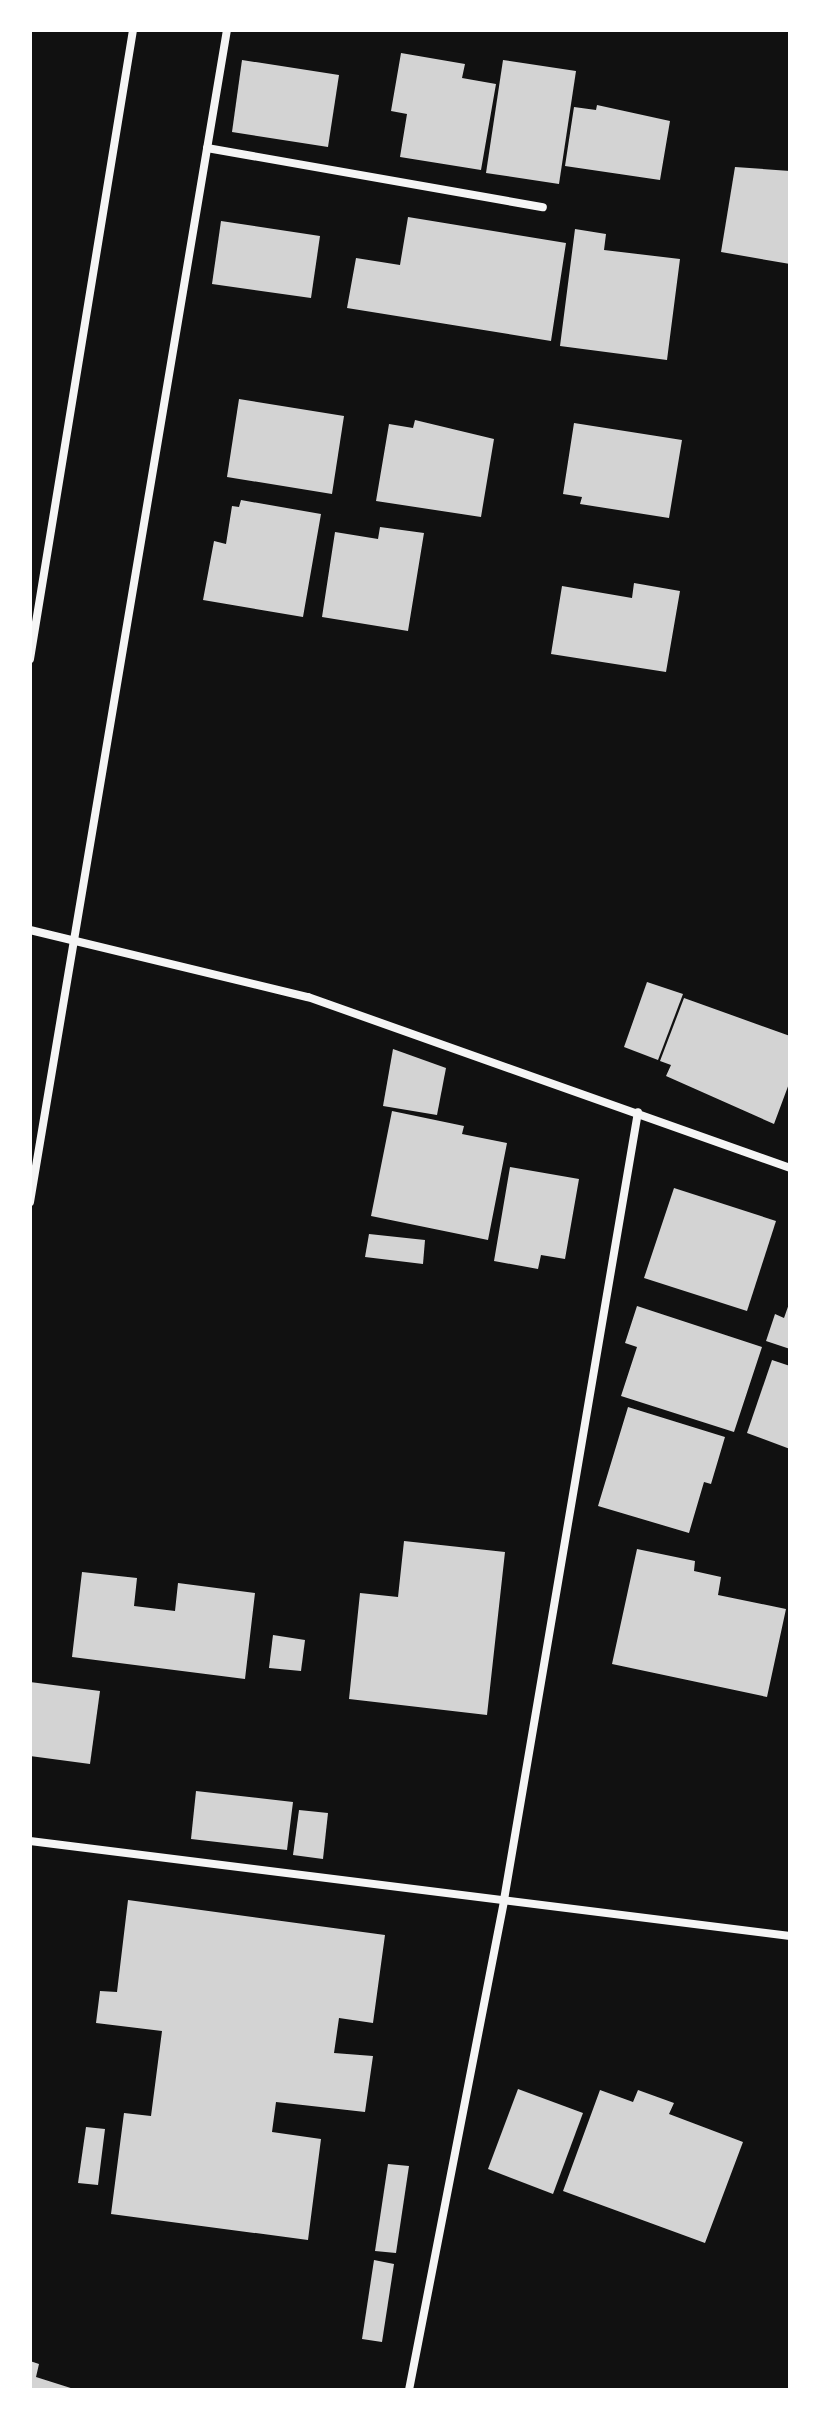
<!DOCTYPE html>
<html>
<head>
<meta charset="utf-8">
<style>
	body { margin:0 }
	#map { position:relative; width:820px; height:2420px; overflow:hidden; background:#111; font-family:Barlow,sans-serif }
	div>[style] { position:absolute }
	[style*='--x'] { left:calc(var(--x)*1px); top:calc(var(--y)*1px); width:calc(var(--w)*1px); rotate:calc(var(--a)*1deg) }
	.building>* { inset:0; background:#d3d3d3 }
	.minor>* { height:8px; margin:-4px; padding:0 4px; transform-origin:4px; border-radius:4px; background:#f5f5f5 }
	span { translate:-50% -50%; white-space:nowrap; text-align:center; line-height:1.15; -webkit-text-stroke:8px #fff; paint-order:stroke }
	.frame { position:absolute; inset:0; border:32px solid #fff; pointer-events:none }
</style>
</head>
<body>
<div id="map">
	<div class="building">
		<i style="clip-path:polygon(401px 53px,465px 64px,462px 78px,496px 84px,481px 170px,400px 157px,407px 114px,391px 111px)"></i>
		<i style="clip-path:polygon(242px 60px,339px 75px,328px 147px,232px 132px)"></i>
		<i style="clip-path:polygon(503px 60px,576px 71px,559px 184px,486px 173px)"></i>
		<i style="clip-path:polygon(597px 105px,670px 121px,660px 180px,565px 166px,574px 107px,596px 110px)"></i>
		<i style="clip-path:polygon(735px 167px,790px 171px,790px 264px,721px 252px)"></i>
		<i style="clip-path:polygon(408px 217px,566px 243px,551px 341px,347px 308px,356px 258px,400px 265px)"></i>
		<i style="clip-path:polygon(221px 221px,320px 236px,311px 298px,212px 284px)"></i>
		<i style="clip-path:polygon(575px 229px,606px 234px,604px 250px,680px 259px,667px 360px,560px 346px)"></i>
		<i style="clip-path:polygon(239px 399px,344px 416px,332px 494px,227px 477px)"></i>
		<i style="clip-path:polygon(415px 420px,494px 439px,481px 517px,376px 501px,389px 424px,413px 428px)"></i>
		<i style="clip-path:polygon(574px 423px,682px 440px,669px 518px,580px 504px,582px 497px,563px 494px)"></i>
		<i style="clip-path:polygon(241px 500px,321px 514px,303px 617px,203px 600px,214px 541px,226px 544px,232px 506px,239px 507px)"></i>
		<i style="clip-path:polygon(380px 527px,424px 533px,408px 631px,322px 617px,335px 532px,378px 539px)"></i>
		<i style="clip-path:polygon(634px 583px,680px 591px,666px 672px,551px 654px,562px 586px,632px 598px)"></i>
		<i style="clip-path:polygon(647px 982px,683px 994px,658px 1060px,624px 1047px)"></i>
		<i style="clip-path:polygon(684px 998px,790px 1036px,790px 1081px,774px 1124px,666px 1076px,671px 1065px,660px 1061px)"></i>
		<i style="clip-path:polygon(393px 1049px,446px 1068px,437px 1115px,383px 1106px)"></i>
		<i style="clip-path:polygon(392px 1111px,464px 1126px,462px 1134px,507px 1143px,488px 1240px,371px 1216px)"></i>
		<i style="clip-path:polygon(510px 1167px,579px 1179px,565px 1259px,541px 1255px,538px 1269px,494px 1261px)"></i>
		<i style="clip-path:polygon(674px 1188px,776px 1221px,747px 1311px,644px 1278px)"></i>
		<i style="clip-path:polygon(369px 1234px,425px 1240px,423px 1264px,365px 1257px)"></i>
		<i style="clip-path:polygon(790px 1301px,790px 1349px,766px 1341px,775px 1314px,784px 1318px)"></i>
		<i style="clip-path:polygon(637px 1306px,762px 1347px,734px 1432px,621px 1396px,637px 1347px,625px 1343px)"></i>
		<i style="clip-path:polygon(772px 1360px,790px 1366px,790px 1449px,747px 1433px)"></i>
		<i style="clip-path:polygon(628px 1407px,725px 1437px,711px 1484px,704px 1482px,689px 1533px,598px 1506px)"></i>
		<i style="clip-path:polygon(404px 1541px,505px 1552px,487px 1715px,349px 1699px,360px 1593px,398px 1597px)"></i>
		<i style="clip-path:polygon(637px 1549px,695px 1561px,694px 1571px,721px 1577px,718px 1595px,786px 1609px,767px 1697px,612px 1664px)"></i>
		<i style="clip-path:polygon(82px 1572px,137px 1578px,134px 1606px,175px 1611px,178px 1583px,255px 1593px,245px 1679px,72px 1657px)"></i>
		<i style="clip-path:polygon(273px 1635px,305px 1640px,301px 1671px,269px 1668px)"></i>
		<i style="clip-path:polygon(30px 1682px,100px 1691px,90px 1764px,30px 1756px)"></i>
		<i style="clip-path:polygon(196px 1791px,293px 1802px,287px 1850px,191px 1839px)"></i>
		<i style="clip-path:polygon(299px 1810px,328px 1813px,323px 1859px,293px 1855px)"></i>
		<i style="clip-path:polygon(128px 1900px,385px 1935px,373px 2023px,339px 2018px,334px 2053px,373px 2056px,365px 2112px,276px 2102px,272px 2132px,321px 2139px,308px 2240px,111px 2214px,124px 2113px,151px 2116px,162px 2031px,96px 2023px,100px 1991px,117px 1992px)"></i>
		<i style="clip-path:polygon(518px 2089px,583px 2113px,553px 2194px,488px 2169px)"></i>
		<i style="clip-path:polygon(600px 2090px,633px 2102px,638px 2090px,674px 2103px,669px 2114px,743px 2142px,705px 2243px,563px 2191px)"></i>
		<i style="clip-path:polygon(86px 2127px,105px 2129px,98px 2185px,78px 2183px)"></i>
		<i style="clip-path:polygon(388px 2164px,409px 2166px,396px 2253px,375px 2251px)"></i>
		<i style="clip-path:polygon(374px 2260px,394px 2264px,382px 2342px,362px 2339px)"></i>
		<i style="clip-path:polygon(30px 2361px,39px 2364px,36px 2377px,77px 2390px,30px 2390px)"></i>
	</div>
	<div class="minor">
		<i style="--x:207;--y:148;--w:341;--a:10"></i>
		<i style="--x:30;--y:659;--w:637;--a:-80.7"></i>
		<i style="--x:30;--y:930;--w:286;--a:13.6"></i>
		<i style="--x:308;--y:997;--w:511;--a:19.53"></i>
		<i style="--x:30;--y:1202;--w:1188;--a:-80.46"></i>
		<i style="--x:30;--y:1841;--w:766;--a:7.13"></i>
		<i style="--x:409;--y:2390;--w:499;--a:-79"></i>
		<i style="--x:504;--y:1900;--w:799;--a:-80.35"></i>
	</div>
	<div class="frame"></div>
</div>
</body>
</html>
